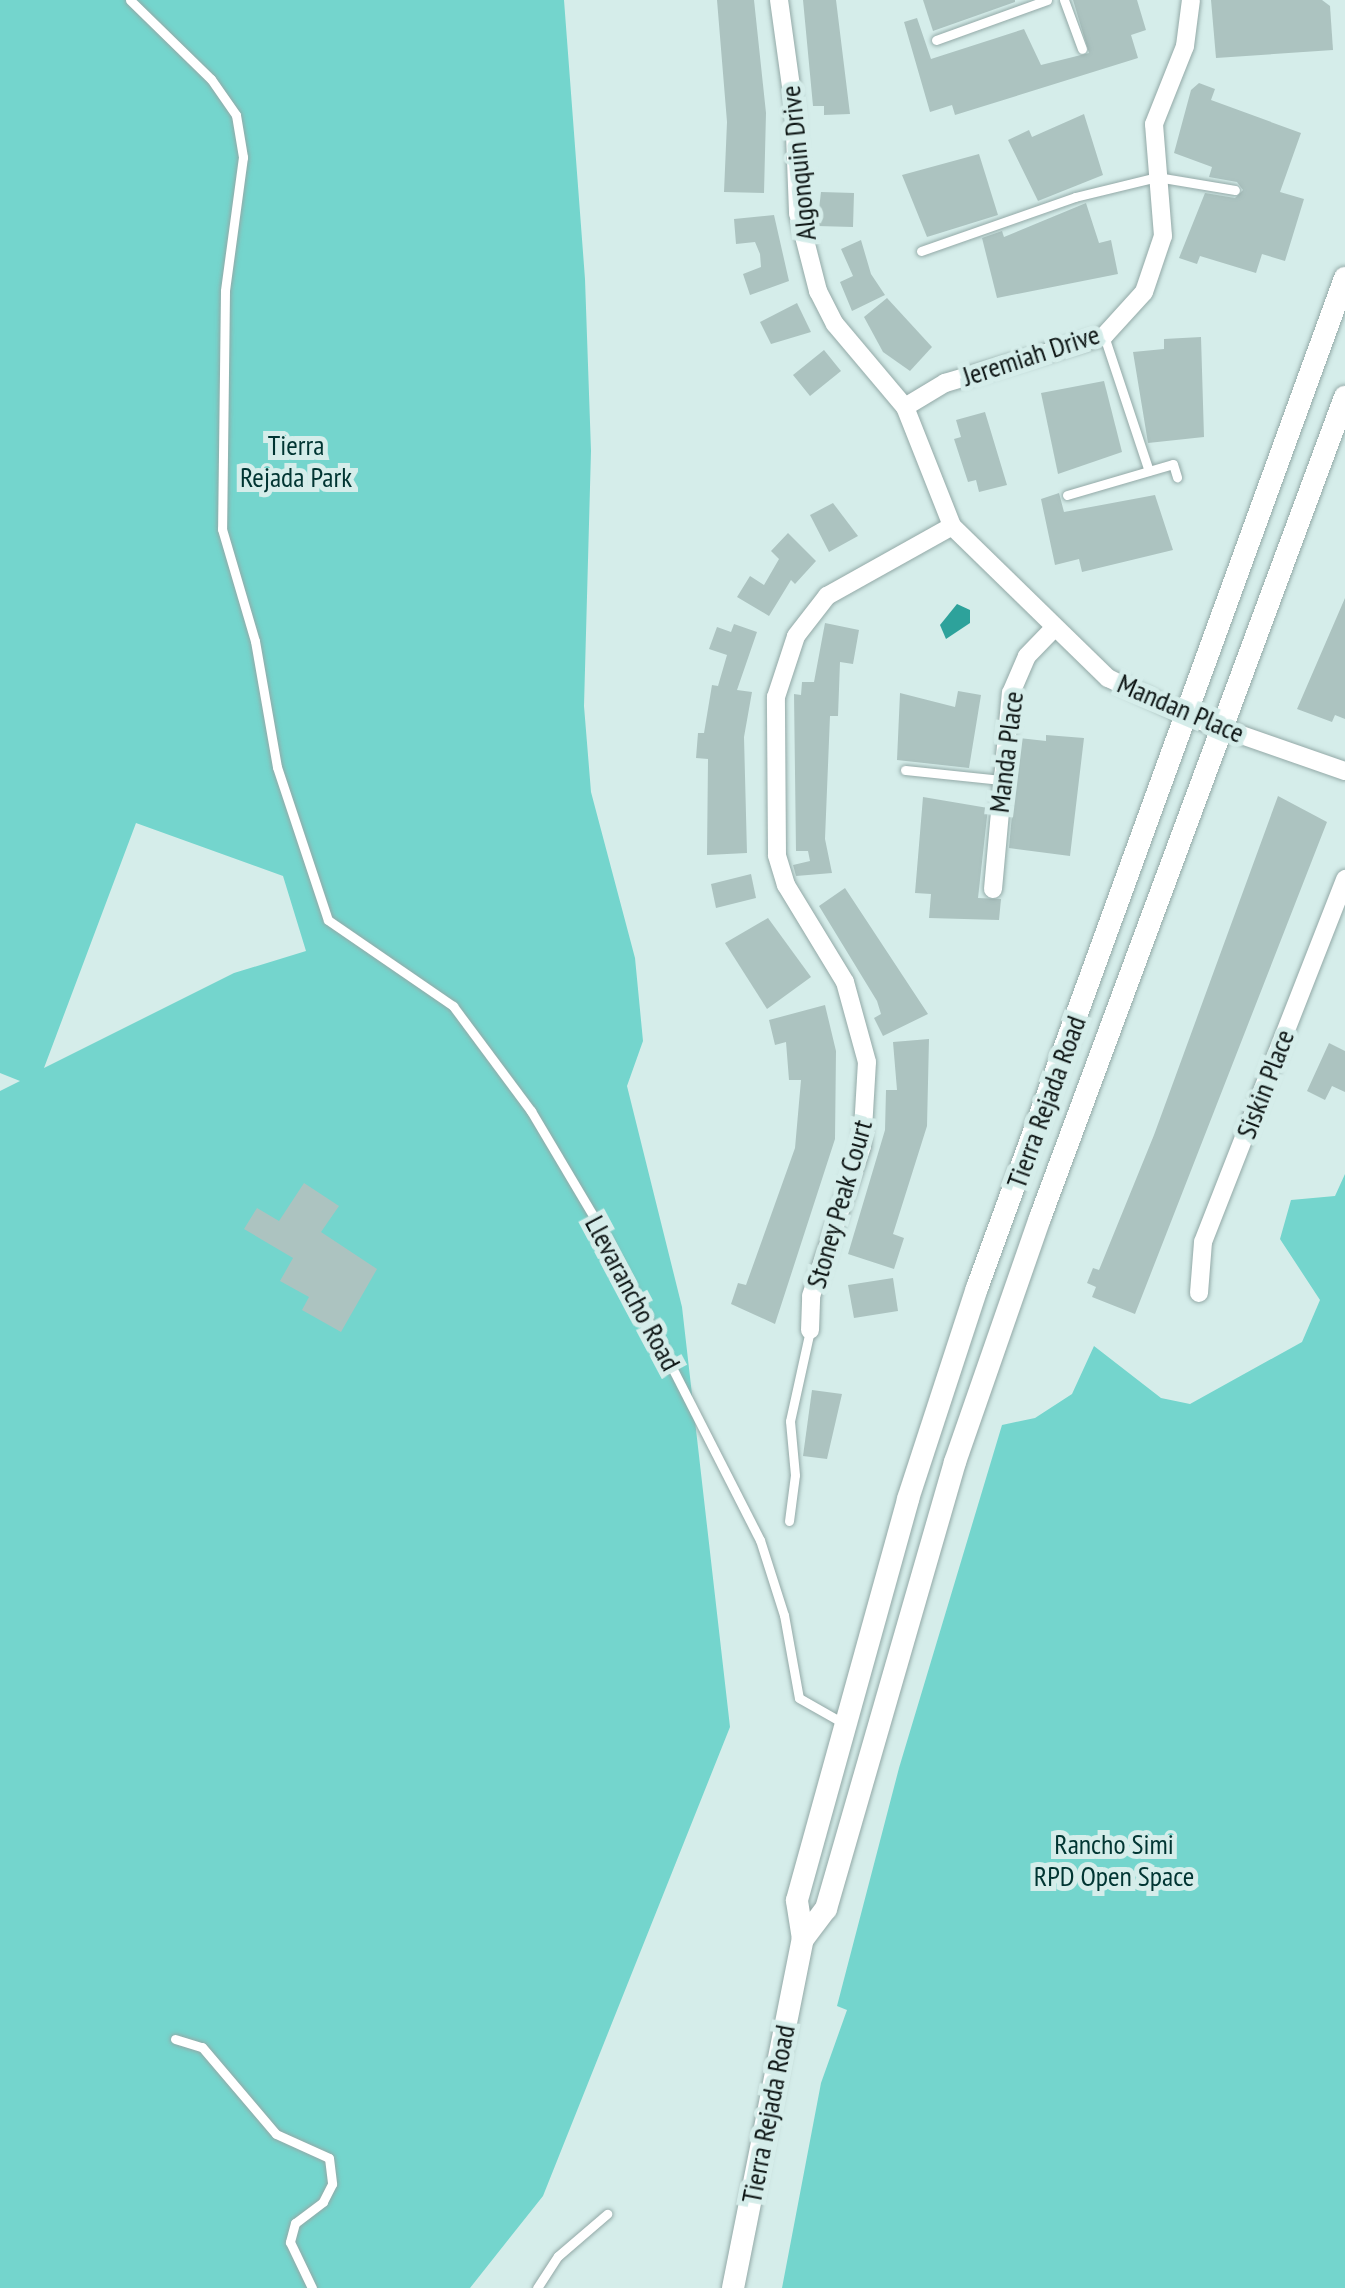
<!DOCTYPE html>
<html>
<head>
<meta charset="utf-8">
<style>
	body { margin:0 }
	#map { position:relative; width:1345px; height:2288px; overflow:hidden; background:#d5edea; font-family:"PT Sans Narrow",sans-serif }
	div>[style] { position:absolute }
	[style*='--x'] { left:calc(var(--x)*1px); top:calc(var(--y)*1px); width:calc(var(--w)*1px); rotate:calc(var(--a)*1deg) }
	.green>* { inset:0; background:#74d5cd }
	.water>* { inset:0; background:#2da29b }
	.building>* { inset:0; background:#acc3c0 }
	.roads { filter:drop-shadow(0 0 2px #93a9a7) drop-shadow(0 0 2px #93a9a7) }
	.service>* { height:9px; margin:-4.5px; padding:0 4.5px; transform-origin:4.5px; border-radius:4.5px; background:#fff }
	.minor>* { height:18px; margin:-9px; padding:0 9px; transform-origin:9px; border-radius:9px; background:#fff }
	.secondary>* { height:22px; margin:-11px; padding:0 11px; transform-origin:11px; border-radius:11px; background:#fff }
	span { translate:-50% -50%; white-space:nowrap; text-align:center; line-height:1.15; -webkit-text-stroke:10px #d5edea; paint-order:stroke }
	.street-label { font-size:28px; color:#0d1514 }
	.park-label { font-size:28px; color:#003532 }
</style>
</head>
<body>
<div id="map">
	<div class="green">
		<i style="clip-path:polygon(evenodd,0 0,564px 0,585px 279px,591px 451px,584px 706px,591px 792px,635px 958px,643px 1041px,627px 1086px,682px 1307px,730px 1727px,543px 2196px,470px 2288px,0 2288px,0 1091px,20px 1081px,0 1073px,0 0,136px 823px,283px 876px,306px 951px,234px 973px,44px 1068px,136px 823px)"></i>
		<i style="clip-path:polygon(1345px 1174px,1345px 2288px,782px 2288px,821px 2083px,847px 2010px,837px 2006px,899px 1768px,1002px 1425px,1035px 1418px,1072px 1394px,1094px 1346px,1161px 1398px,1190px 1404px,1302px 1342px,1320px 1300px,1280px 1239px,1291px 1200px,1335px 1196px)"></i>
	</div>
	<div class="water">
		<i style="clip-path:polygon(957px 604px,970px 610px,970px 623px,946px 639px,940px 625px)"></i>
	</div>
	<div class="building">
		<i style="clip-path:polygon(717px 0,754px 0,766px 113px,764px 193px,724px 192px,727px 122px)"></i>
		<i style="clip-path:polygon(803px 0,836px 0,850px 114px,824px 115px,824px 106px,813px 106px)"></i>
		<i style="clip-path:polygon(923px 0,1015px 0,1015px 2px,933px 31px)"></i>
		<i style="clip-path:polygon(1073px 0,1137px 0,1146px 30px,1131px 35px,1138px 58px,955px 115px,952px 105px,930px 112px,904px 22px,917px 18px,931px 59px,1024px 29px,1041px 65px,1089px 53px)"></i>
		<i style="clip-path:polygon(1211px 0,1322px 0,1330px 6px,1333px 50px,1216px 58px)"></i>
		<i style="clip-path:polygon(1199px 83px,1215px 89px,1211px 100px,1301px 133px,1280px 192px,1304px 199px,1285px 261px,1262px 254px,1256px 273px,1200px 256px,1197px 264px,1179px 258px,1205px 193px,1235px 198px,1243px 190px,1237px 182px,1209px 177px,1212px 167px,1174px 153px,1191px 90px)"></i>
		<i style="clip-path:polygon(1084px 114px,1103px 175px,1038px 201px,1008px 140px,1029px 130px,1032px 137px)"></i>
		<i style="clip-path:polygon(979px 154px,998px 215px,927px 237px,902px 175px)"></i>
		<i style="clip-path:polygon(821px 192px,854px 193px,853px 227px,817px 226px)"></i>
		<i style="clip-path:polygon(1086px 203px,1099px 243px,1111px 240px,1118px 274px,997px 298px,982px 238px,1002px 231px,1004px 237px)"></i>
		<i style="clip-path:polygon(774px 215px,789px 281px,750px 295px,743px 274px,761px 267px,760px 254px,755px 242px,736px 244px,734px 219px)"></i>
		<i style="clip-path:polygon(861px 240px,871px 274px,885px 295px,852px 311px,840px 282px,853px 276px,841px 249px)"></i>
		<i style="clip-path:polygon(887px 298px,932px 347px,910px 371px,883px 352px,864px 317px)"></i>
		<i style="clip-path:polygon(797px 303px,811px 332px,771px 344px,760px 322px)"></i>
		<i style="clip-path:polygon(1201px 337px,1204px 437px,1148px 443px,1133px 352px,1164px 349px,1164px 339px)"></i>
		<i style="clip-path:polygon(824px 350px,841px 371px,810px 396px,793px 375px)"></i>
		<i style="clip-path:polygon(1104px 381px,1122px 452px,1058px 474px,1041px 393px)"></i>
		<i style="clip-path:polygon(985px 412px,1007px 485px,979px 492px,976px 480px,968px 482px,954px 439px,961px 437px,956px 420px)"></i>
		<i style="clip-path:polygon(1059px 493px,1064px 512px,1155px 495px,1173px 550px,1082px 572px,1079px 559px,1055px 565px,1041px 499px)"></i>
		<i style="clip-path:polygon(833px 503px,858px 536px,829px 552px,810px 515px)"></i>
		<i style="clip-path:polygon(788px 533px,816px 561px,795px 584px,791px 580px,769px 616px,737px 597px,750px 576px,764px 585px,779px 559px,771px 551px)"></i>
		<i style="clip-path:polygon(1345px 598px,1345px 719px,1335px 715px,1332px 722px,1297px 709px)"></i>
		<i style="clip-path:polygon(825px 623px,859px 630px,853px 664px,840px 662px,838px 716px,830px 716px,825px 839px,832px 873px,796px 876px,793px 865px,810px 861px,808px 851px,796px 851px,794px 694px,801px 695px,802px 682px,814px 682px)"></i>
		<i style="clip-path:polygon(734px 624px,757px 632px,737px 690px,752px 692px,744px 737px,747px 853px,707px 855px,708px 759px,696px 758px,698px 733px,704px 733px,712px 685px,718px 686px,727px 655px,709px 649px,717px 627px,731px 632px)"></i>
		<i style="clip-path:polygon(958px 691px,981px 695px,969px 768px,897px 760px,900px 693px,955px 707px)"></i>
		<i style="clip-path:polygon(1046px 735px,1084px 738px,1070px 856px,1009px 848px,1019px 738px,1046px 741px)"></i>
		<i style="clip-path:polygon(1278px 796px,1327px 822px,1135px 1314px,1092px 1297px,1096px 1287px,1087px 1283px,1093px 1268px,1099px 1270px,1154px 1135px)"></i>
		<i style="clip-path:polygon(923px 797px,988px 808px,978px 898px,1001px 899px,999px 920px,929px 918px,931px 894px,915px 893px)"></i>
		<i style="clip-path:polygon(751px 874px,756px 898px,716px 908px,711px 884px)"></i>
		<i style="clip-path:polygon(845px 888px,928px 1014px,883px 1036px,874px 1018px,881px 1014px,877px 1001px,819px 906px)"></i>
		<i style="clip-path:polygon(768px 918px,811px 977px,767px 1009px,725px 943px)"></i>
		<i style="clip-path:polygon(825px 1005px,836px 1051px,835px 1139px,775px 1324px,731px 1304px,738px 1283px,746px 1285px,795px 1148px,801px 1080px,789px 1080px,786px 1042px,775px 1045px,769px 1020px)"></i>
		<i style="clip-path:polygon(929px 1039px,927px 1126px,893px 1234px,904px 1238px,894px 1269px,848px 1254px,885px 1130px,886px 1090px,897px 1090px,893px 1042px)"></i>
		<i style="clip-path:polygon(1329px 1043px,1345px 1051px,1345px 1092px,1332px 1086px,1325px 1100px,1307px 1091px)"></i>
		<i style="clip-path:polygon(304px 1183px,339px 1206px,321px 1232px,377px 1269px,341px 1332px,302px 1310px,309px 1297px,280px 1281px,293px 1258px,244px 1229px,257px 1208px,279px 1221px)"></i>
		<i style="clip-path:polygon(893px 1278px,898px 1311px,854px 1318px,848px 1285px)"></i>
		<i style="clip-path:polygon(812px 1390px,842px 1394px,827px 1459px,803px 1456px)"></i>
	</div>
	<div class="roads">
		<div class="service">
			<i style="--x:130;--y:0;--w:113;--a:44.3"></i>
			<i style="--x:211;--y:79;--w:44;--a:55.2"></i>
			<i style="--x:236;--y:115;--w:43;--a:80.5"></i>
			<i style="--x:243;--y:157;--w:135;--a:97.7"></i>
			<i style="--x:225;--y:291;--w:238;--a:90.7"></i>
			<i style="--x:222;--y:529;--w:117;--a:73.6"></i>
			<i style="--x:255;--y:641;--w:128;--a:80.1"></i>
			<i style="--x:277;--y:767;--w:161;--a:71.6"></i>
			<i style="--x:328;--y:920;--w:152;--a:34.5"></i>
			<i style="--x:453;--y:1006;--w:131;--a:53.4"></i>
			<i style="--x:531;--y:1111;--w:143;--a:59.3"></i>
			<i style="--x:604;--y:1234;--w:343;--a:63"></i>
			<i style="--x:760;--y:1540;--w:79;--a:72.3"></i>
			<i style="--x:784;--y:1615;--w:84;--a:79.8"></i>
			<i style="--x:799;--y:1698;--w:51;--a:29.6"></i>
			<i style="--x:1064;--y:0;--w:52;--a:69.8"></i>
			<i style="--x:936;--y:40;--w:118;--a:-19.8"></i>
			<i style="--x:921;--y:251;--w:163;--a:-19.3"></i>
			<i style="--x:1075;--y:197;--w:84;--a:-13.7"></i>
			<i style="--x:1157;--y:177;--w:79;--a:9.5"></i>
			<i style="--x:1104;--y:336;--w:142;--a:71.6"></i>
			<i style="--x:1067;--y:495;--w:110;--a:-16.3"></i>
			<i style="--x:1173;--y:464;--w:14;--a:73"></i>
			<i style="--x:905;--y:770;--w:97;--a:5.9"></i>
			<i style="--x:789;--y:1521;--w:46;--a:-82.6"></i>
			<i style="--x:795;--y:1475;--w:54;--a:-95.3"></i>
			<i style="--x:790;--y:1421;--w:93;--a:-77.6"></i>
			<i style="--x:175;--y:2039;--w:28;--a:17"></i>
			<i style="--x:202;--y:2047;--w:114;--a:49.6"></i>
			<i style="--x:276;--y:2134;--w:58;--a:24.4"></i>
			<i style="--x:329;--y:2158;--w:26;--a:83"></i>
			<i style="--x:332;--y:2184;--w:20;--a:117"></i>
			<i style="--x:323;--y:2202;--w:35;--a:143"></i>
			<i style="--x:295;--y:2223;--w:20;--a:105"></i>
			<i style="--x:290;--y:2242;--w:51;--a:64.4"></i>
			<i style="--x:537;--y:2288;--w:38;--a:-57"></i>
			<i style="--x:558;--y:2256;--w:65;--a:-40.6"></i>
		</div>
		<div class="minor">
			<i style="--x:779;--y:0;--w:109;--a:82.1"></i>
			<i style="--x:794;--y:108;--w:105;--a:87.8"></i>
			<i style="--x:798;--y:213;--w:81;--a:75.6"></i>
			<i style="--x:818;--y:291;--w:37;--a:63"></i>
			<i style="--x:835;--y:324;--w:109;--a:49.9"></i>
			<i style="--x:905;--y:407;--w:128;--a:68.4"></i>
			<i style="--x:905;--y:407;--w:47;--a:-31"></i>
			<i style="--x:945;--y:383;--w:166;--a:-16.5"></i>
			<i style="--x:1104;--y:336;--w:59;--a:-47.7"></i>
			<i style="--x:1144;--y:292;--w:59;--a:-71.3"></i>
			<i style="--x:1163;--y:236;--w:112;--a:-94.6"></i>
			<i style="--x:1154;--y:124;--w:84;--a:-68.3"></i>
			<i style="--x:1185;--y:46;--w:46;--a:-82.6"></i>
			<i style="--x:952;--y:526;--w:218;--a:44.3"></i>
			<i style="--x:1108;--y:678;--w:88;--a:25.7"></i>
			<i style="--x:1187;--y:716;--w:167;--a:19.2"></i>
			<i style="--x:993;--y:889;--w:197;--a:-84.8"></i>
			<i style="--x:1011;--y:693;--w:40;--a:-66.6"></i>
			<i style="--x:1027;--y:656;--w:39;--a:-46"></i>
			<i style="--x:1199;--y:1293;--w:51;--a:-85.5"></i>
			<i style="--x:1203;--y:1242;--w:390;--a:-68.6"></i>
			<i style="--x:810;--y:1330;--w:34;--a:-88"></i>
			<i style="--x:811;--y:1296;--w:158;--a:-71.2"></i>
			<i style="--x:862;--y:1146;--w:84;--a:-86.6"></i>
			<i style="--x:867;--y:1062;--w:83;--a:-105.4"></i>
			<i style="--x:845;--y:982;--w:114;--a:-121.3"></i>
			<i style="--x:786;--y:885;--w:31;--a:-107"></i>
			<i style="--x:777;--y:855;--w:158;--a:-90.4"></i>
			<i style="--x:776;--y:697;--w:64;--a:-71.8"></i>
			<i style="--x:796;--y:636;--w:51;--a:-52.2"></i>
			<i style="--x:827;--y:596;--w:143;--a:-29.2"></i>
		</div>
		<div class="secondary">
			<i style="--x:803;--y:1939;--w:38;--a:-53"></i>
			<i style="--x:826;--y:1909;--w:465;--a:-73.9"></i>
			<i style="--x:955;--y:1462;--w:258;--a:-70.8"></i>
			<i style="--x:1040;--y:1218;--w:876;--a:-69.62"></i>
			<i style="--x:733;--y:2288;--w:356;--a:-78.7"></i>
			<i style="--x:803;--y:1939;--w:39;--a:-99"></i>
			<i style="--x:797;--y:1900;--w:416;--a:-74.5"></i>
			<i style="--x:908;--y:1499;--w:222;--a:-71.9"></i>
			<i style="--x:977;--y:1288;--w:1075;--a:-69.98"></i>
		</div>
	</div>
	<div class="street-label">
		<span style="left:798px;top:163px;rotate:-96deg">Algonquin Drive</span>
		<span style="left:1031px;top:355px;rotate:-18deg">Jeremiah Drive</span>
		<span style="left:1181px;top:708px;rotate:23deg">Mandan Place</span>
		<span style="left:1006px;top:752px;rotate:-83deg">Manda Place</span>
		<span style="left:1265px;top:1084px;rotate:-69deg">Siskin Place</span>
		<span style="left:1046px;top:1102px;rotate:-70deg">Tierra Rejada Road</span>
		<span style="left:839px;top:1204px;rotate:-74deg">Stoney Peak Court</span>
		<span style="left:633px;top:1293px;rotate:62deg">Llevarancho Road</span>
		<span style="left:768px;top:2114px;rotate:-79deg">Tierra Rejada Road</span>
	</div>
	<div class="park-label">
		<span style="left:296px;top:461px">Tierra<br>Rejada Park</span>
		<span style="left:1114px;top:1860px">Rancho Simi<br>RPD Open Space</span>
	</div>
</div>
</body>
</html>
